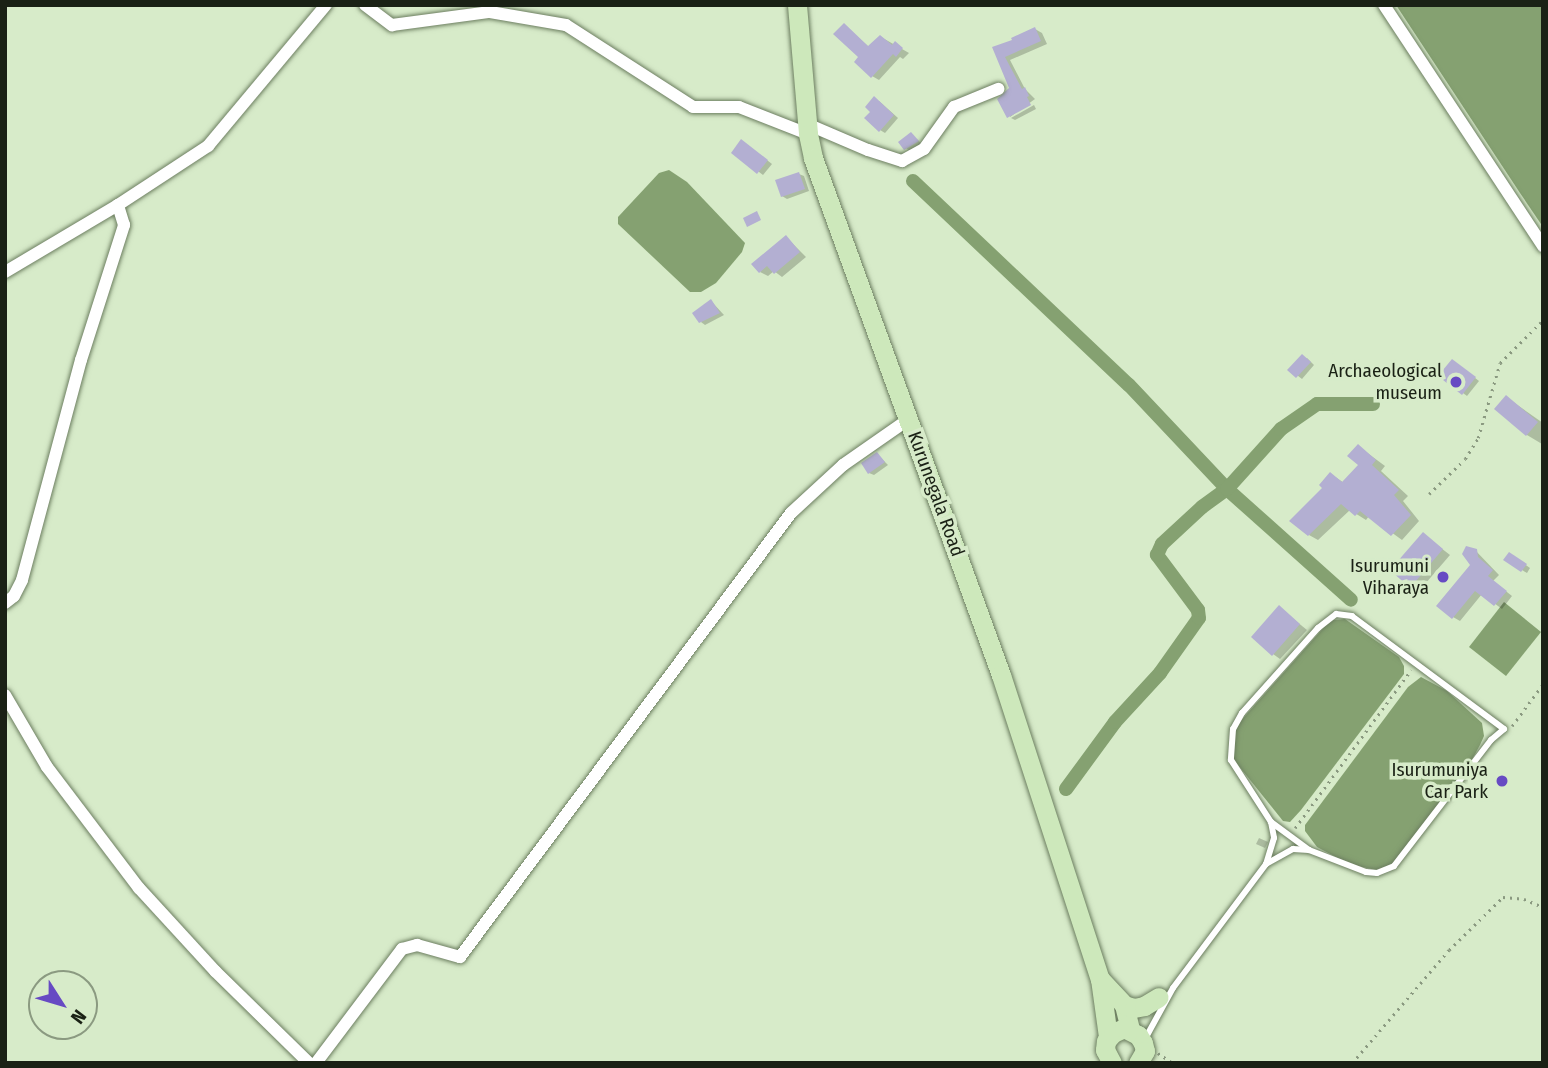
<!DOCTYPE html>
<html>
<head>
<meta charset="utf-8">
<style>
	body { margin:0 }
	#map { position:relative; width:1548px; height:1068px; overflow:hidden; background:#d7ebc9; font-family:"Fira Sans Condensed",sans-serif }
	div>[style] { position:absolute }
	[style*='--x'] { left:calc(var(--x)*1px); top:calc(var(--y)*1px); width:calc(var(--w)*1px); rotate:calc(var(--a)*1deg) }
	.water>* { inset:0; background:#85a171 }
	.shadow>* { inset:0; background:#0003 }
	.canal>* { height:14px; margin:-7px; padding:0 7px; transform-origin:7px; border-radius:7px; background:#85a171 }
	.building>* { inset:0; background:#b3afd2 }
	.path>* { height:2.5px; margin-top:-1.25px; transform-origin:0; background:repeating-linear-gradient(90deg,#8a9980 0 2px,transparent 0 7px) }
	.roads { filter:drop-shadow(0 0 2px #6c7e60) drop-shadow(0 0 2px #6c7e60) }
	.lane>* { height:6px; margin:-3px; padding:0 3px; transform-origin:3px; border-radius:3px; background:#fff }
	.street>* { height:12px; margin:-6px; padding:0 6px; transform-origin:6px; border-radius:6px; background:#fff }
	.primary>* { height:19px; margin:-9.5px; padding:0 9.5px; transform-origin:9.5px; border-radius:9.5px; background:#cde8bb }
	.dots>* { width:19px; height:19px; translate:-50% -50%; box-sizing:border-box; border:4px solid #d7ebc9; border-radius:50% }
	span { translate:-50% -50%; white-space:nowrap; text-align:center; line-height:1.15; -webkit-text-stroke:7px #d7ebc9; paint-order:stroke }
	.poi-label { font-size:19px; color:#1a2115 }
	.right { translate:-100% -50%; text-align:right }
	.street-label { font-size:19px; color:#1a2115 }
	.frame { position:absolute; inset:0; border:7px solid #1a2115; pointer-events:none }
	.north { position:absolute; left:28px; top:970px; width:70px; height:70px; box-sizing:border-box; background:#d7ebc9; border:2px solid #8b9a81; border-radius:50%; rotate:127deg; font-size:19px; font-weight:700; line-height:28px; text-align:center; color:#1a2115 }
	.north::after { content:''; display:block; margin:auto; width:24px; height:32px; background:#674ac3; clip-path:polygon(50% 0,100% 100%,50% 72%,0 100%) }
</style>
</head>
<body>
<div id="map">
	<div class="water">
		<i style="clip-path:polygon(1396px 5px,1543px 5px,1543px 227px,1520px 193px)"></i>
		<i style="clip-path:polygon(669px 170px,687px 182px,745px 243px,742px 252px,716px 283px,701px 292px,690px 292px,618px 224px,618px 217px,659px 173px)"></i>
		<i style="clip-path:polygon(1504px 602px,1541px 632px,1506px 676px,1469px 647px)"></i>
		<i style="clip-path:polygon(1345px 619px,1399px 657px,1404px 666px,1404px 674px,1301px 810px,1290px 822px,1283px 821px,1234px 760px,1232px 752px,1237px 725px,1326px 625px,1333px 620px)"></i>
		<i style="clip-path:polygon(1421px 677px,1447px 691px,1482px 723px,1484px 736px,1480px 745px,1469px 765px,1391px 865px,1376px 870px,1349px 864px,1317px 847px,1305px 831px,1305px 825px,1408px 687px)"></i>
	</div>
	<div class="shadow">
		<i style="clip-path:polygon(844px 25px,869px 47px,881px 37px,909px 53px,903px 59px,900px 57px,879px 80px,872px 76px,860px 57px)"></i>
		<i style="clip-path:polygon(1035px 29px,1042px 33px,1047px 44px,1010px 60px,1025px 89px,1035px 99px,1010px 117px,1011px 88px,994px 48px,1015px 41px)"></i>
		<i style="clip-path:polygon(879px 101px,898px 118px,885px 133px,880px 130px)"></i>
		<i style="clip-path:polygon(1034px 105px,1036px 109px,1015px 120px,1011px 118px)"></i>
		<i style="clip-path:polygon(911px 134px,922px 144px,910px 151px,906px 148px)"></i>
		<i style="clip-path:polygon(746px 144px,772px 164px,763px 175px,733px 152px)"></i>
		<i style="clip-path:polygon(799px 174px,804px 176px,809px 191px,787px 199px,782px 196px)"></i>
		<i style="clip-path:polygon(786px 237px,806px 257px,782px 277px,774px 271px,768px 276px,760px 272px)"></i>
		<i style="clip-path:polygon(711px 301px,724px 315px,705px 325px,701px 322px)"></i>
		<i style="clip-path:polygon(1307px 358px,1314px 365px,1302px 379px,1289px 369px)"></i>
		<i style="clip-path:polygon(1457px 364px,1479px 381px,1467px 396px,1463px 393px)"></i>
		<i style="clip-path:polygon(1506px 397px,1543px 423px,1542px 444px,1527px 435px)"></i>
		<i style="clip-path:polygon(1358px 446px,1385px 466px,1381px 471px,1408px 496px,1403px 501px,1419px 521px,1402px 540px,1369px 516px,1366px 520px,1350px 510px,1318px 540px,1309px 535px,1331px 474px,1344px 483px,1360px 465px)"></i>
		<i style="clip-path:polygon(877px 454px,888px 465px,874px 475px,869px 473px)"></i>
		<i style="clip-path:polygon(1423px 534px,1450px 555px,1419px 591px,1392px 570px)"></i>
		<i style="clip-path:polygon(1474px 549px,1499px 575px,1493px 581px,1512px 596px,1502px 609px,1482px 594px,1460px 621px,1453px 617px,1473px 565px)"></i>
		<i style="clip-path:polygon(1510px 554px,1530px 568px,1527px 573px,1506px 560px)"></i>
		<i style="clip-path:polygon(1280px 608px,1307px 630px,1280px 659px,1273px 654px)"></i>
		<i style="clip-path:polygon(1259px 838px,1268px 842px,1265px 848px,1256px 844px)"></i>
	</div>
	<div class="canal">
		<i style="--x:913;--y:181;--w:297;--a:43.4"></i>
		<i style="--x:1129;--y:385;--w:143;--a:46.7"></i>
		<i style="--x:1227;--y:489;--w:166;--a:41.8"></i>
		<i style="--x:1066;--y:789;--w:83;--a:-53.8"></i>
		<i style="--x:1115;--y:722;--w:67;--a:-47.4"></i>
		<i style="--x:1160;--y:673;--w:67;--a:-54.7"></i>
		<i style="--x:1199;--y:618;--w:8;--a:-97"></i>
		<i style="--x:1198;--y:610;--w:69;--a:-126.7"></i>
		<i style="--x:1157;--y:555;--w:12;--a:-66"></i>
		<i style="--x:1162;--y:544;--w:54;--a:-42.8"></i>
		<i style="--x:1202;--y:507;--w:31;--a:-36"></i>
		<i style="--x:1227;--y:489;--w:81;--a:-48"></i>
		<i style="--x:1281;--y:429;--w:44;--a:-34.8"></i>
		<i style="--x:1317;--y:404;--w:56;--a:0"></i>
	</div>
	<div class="building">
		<i style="clip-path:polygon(844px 23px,868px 46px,880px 35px,892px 45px,895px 41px,903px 48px,896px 57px,893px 54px,871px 78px,854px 62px,858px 57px,833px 34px)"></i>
		<i style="clip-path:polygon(1035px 27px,1041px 41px,1005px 57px,1022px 89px,1025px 87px,1029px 96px,1027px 97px,1031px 105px,1007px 118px,997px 99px,1009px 88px,992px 47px,1012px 40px,1011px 38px)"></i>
		<i style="clip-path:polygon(874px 96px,894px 115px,879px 132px,864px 118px,870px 112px,865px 107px)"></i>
		<i style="clip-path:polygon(911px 132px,919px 141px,904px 150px,898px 142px)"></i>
		<i style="clip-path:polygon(741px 139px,768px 160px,757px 174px,731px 153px)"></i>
		<i style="clip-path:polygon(799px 172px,805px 189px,781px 197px,775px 180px)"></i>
		<i style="clip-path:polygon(757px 211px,761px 220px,747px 227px,743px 218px)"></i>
		<i style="clip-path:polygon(786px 235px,800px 252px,774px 274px,767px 266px,759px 273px,751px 264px)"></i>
		<i style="clip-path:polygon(711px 299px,720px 313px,699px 323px,692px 313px)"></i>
		<i style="clip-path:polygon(1302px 354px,1311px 362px,1296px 378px,1287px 370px)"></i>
		<i style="clip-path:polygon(1452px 359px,1476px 377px,1462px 395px,1438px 376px)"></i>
		<i style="clip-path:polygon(1506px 395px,1538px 422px,1526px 436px,1494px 409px)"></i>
		<i style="clip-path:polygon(1358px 444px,1376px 460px,1372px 465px,1399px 490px,1394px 495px,1411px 515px,1391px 536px,1360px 511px,1355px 516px,1341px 504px,1308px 536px,1289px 521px,1322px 488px,1319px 485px,1330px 472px,1342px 482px,1358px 465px,1347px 456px)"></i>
		<i style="clip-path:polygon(877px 452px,885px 462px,868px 474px,861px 463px)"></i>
		<i style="clip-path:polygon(1423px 532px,1443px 549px,1410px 588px,1390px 570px)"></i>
		<i style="clip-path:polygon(1466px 546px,1477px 549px,1478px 557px,1493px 570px,1488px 576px,1507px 591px,1494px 606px,1475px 591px,1452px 619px,1436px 606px,1470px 565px,1462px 554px)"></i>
		<i style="clip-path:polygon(1509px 552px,1527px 564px,1521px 572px,1503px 560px)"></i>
		<i style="clip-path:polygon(1279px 605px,1300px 624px,1272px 656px,1251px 637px)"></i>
	</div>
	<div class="path">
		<i style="--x:1429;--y:494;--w:50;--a:-44.2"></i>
		<i style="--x:1465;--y:459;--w:25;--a:-58"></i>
		<i style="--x:1478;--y:438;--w:78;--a:-73.7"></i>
		<i style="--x:1500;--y:363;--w:61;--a:-45"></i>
		<i style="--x:1512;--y:726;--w:52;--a:-53.6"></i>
		<i style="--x:1295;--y:828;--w:196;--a:-53.7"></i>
		<i style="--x:1158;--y:1053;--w:18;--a:34"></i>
		<i style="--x:1352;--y:1063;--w:149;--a:-49.4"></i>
		<i style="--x:1449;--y:950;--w:76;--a:-44.5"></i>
		<i style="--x:1503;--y:897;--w:21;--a:5"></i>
		<i style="--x:1524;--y:899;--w:21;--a:23"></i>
	</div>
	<div class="roads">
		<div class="lane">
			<i style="--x:1271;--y:822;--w:47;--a:36.4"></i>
			<i style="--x:1145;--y:1039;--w:58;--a:-61.2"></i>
			<i style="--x:1173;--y:988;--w:155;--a:-53.1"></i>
			<i style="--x:1266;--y:864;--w:31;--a:-29"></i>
			<i style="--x:1293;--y:849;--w:16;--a:4"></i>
			<i style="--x:1309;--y:850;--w:61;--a:21.1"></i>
			<i style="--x:1366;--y:872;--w:11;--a:5"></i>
			<i style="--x:1377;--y:873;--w:18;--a:-22"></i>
			<i style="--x:1394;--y:866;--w:159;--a:-52.4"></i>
			<i style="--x:1491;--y:740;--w:17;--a:-40"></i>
			<i style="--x:1504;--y:729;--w:189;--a:-143.4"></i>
			<i style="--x:1352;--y:616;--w:16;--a:-173"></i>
			<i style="--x:1336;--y:614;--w:23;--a:142"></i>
			<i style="--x:1318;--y:628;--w:114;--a:131.8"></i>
			<i style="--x:1242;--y:713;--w:18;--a:119"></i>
			<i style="--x:1233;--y:729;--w:31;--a:94"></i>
			<i style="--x:1231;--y:760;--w:74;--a:57.2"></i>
			<i style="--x:1271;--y:822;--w:16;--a:79"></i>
			<i style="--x:1274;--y:838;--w:27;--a:107"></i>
		</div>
		<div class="street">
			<i style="--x:365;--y:5;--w:34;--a:37"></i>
			<i style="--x:392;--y:25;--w:99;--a:-7.6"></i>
			<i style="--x:490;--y:12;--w:77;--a:9.7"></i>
			<i style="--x:566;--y:25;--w:151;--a:32.8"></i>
			<i style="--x:693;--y:107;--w:46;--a:0"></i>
			<i style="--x:739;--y:107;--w:74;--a:21.4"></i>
			<i style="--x:1384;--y:5;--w:289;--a:56.6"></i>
			<i style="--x:807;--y:124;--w:66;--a:23.1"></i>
			<i style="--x:868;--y:150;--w:36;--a:18"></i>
			<i style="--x:902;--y:161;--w:25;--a:-29"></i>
			<i style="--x:924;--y:149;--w:52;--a:-54.5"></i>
			<i style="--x:954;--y:107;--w:48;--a:-22.2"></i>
			<i style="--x:5;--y:272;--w:131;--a:-30.7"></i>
			<i style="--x:118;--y:205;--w:108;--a:-33.2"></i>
			<i style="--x:208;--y:146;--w:184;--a:-50.1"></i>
			<i style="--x:5;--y:603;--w:11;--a:-38"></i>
			<i style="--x:14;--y:596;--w:18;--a:-63"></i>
			<i style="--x:22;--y:580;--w:228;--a:-75"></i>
			<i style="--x:81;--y:360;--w:142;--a:-72.3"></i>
			<i style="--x:124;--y:225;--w:21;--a:-107"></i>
			<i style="--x:5;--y:695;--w:83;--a:59.7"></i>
			<i style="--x:47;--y:767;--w:152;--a:52.8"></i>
			<i style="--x:139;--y:888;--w:113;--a:47.5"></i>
			<i style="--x:215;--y:971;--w:132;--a:44.4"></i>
			<i style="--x:316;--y:1063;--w:143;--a:-53"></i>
			<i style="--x:402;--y:949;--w:16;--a:-15"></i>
			<i style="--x:417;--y:945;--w:45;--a:15.6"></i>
			<i style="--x:460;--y:957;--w:554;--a:-53.3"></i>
			<i style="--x:791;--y:513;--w:71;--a:-42.7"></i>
			<i style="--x:843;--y:465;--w:80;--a:-34.9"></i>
		</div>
		<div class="primary">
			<i style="--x:797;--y:5;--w:129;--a:85.1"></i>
			<i style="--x:808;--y:134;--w:25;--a:78"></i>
			<i style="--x:813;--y:158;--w:550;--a:70.02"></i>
			<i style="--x:1001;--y:675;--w:320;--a:72"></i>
			<i style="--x:1100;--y:979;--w:59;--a:82.1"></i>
			<i style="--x:1100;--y:979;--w:35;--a:47"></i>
			<i style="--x:1124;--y:1005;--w:25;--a:76"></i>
			<i style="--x:1124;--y:1005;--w:10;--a:17"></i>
			<i style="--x:1134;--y:1008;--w:10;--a:-11"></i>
			<i style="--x:1144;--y:1006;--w:17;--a:-31"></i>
			<i style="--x:1112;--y:1063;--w:15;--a:-118"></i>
			<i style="--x:1105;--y:1050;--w:9;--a:-84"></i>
			<i style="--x:1106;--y:1041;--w:11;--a:-49"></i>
			<i style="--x:1113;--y:1033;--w:12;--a:-24"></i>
			<i style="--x:1124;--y:1028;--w:16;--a:27"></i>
			<i style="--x:1138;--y:1035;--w:9;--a:58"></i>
			<i style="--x:1143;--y:1043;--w:8;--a:76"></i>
			<i style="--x:1145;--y:1051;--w:14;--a:120"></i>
		</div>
	</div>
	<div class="dots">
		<i style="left:1456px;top:382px;background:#674ac3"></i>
		<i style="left:1443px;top:577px;background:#674ac3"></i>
		<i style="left:1502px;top:781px;background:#674ac3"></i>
	</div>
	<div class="poi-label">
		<span class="right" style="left:1442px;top:382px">Archaeological<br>museum</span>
		<span class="right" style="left:1429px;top:577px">Isurumuni<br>Viharaya</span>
		<span class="right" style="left:1488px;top:781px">Isurumuniya<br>Car Park</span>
	</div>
	<div class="street-label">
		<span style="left:936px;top:494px;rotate:70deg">Kurunegala Road</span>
	</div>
	<div class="frame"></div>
	<div class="north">N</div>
</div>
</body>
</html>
